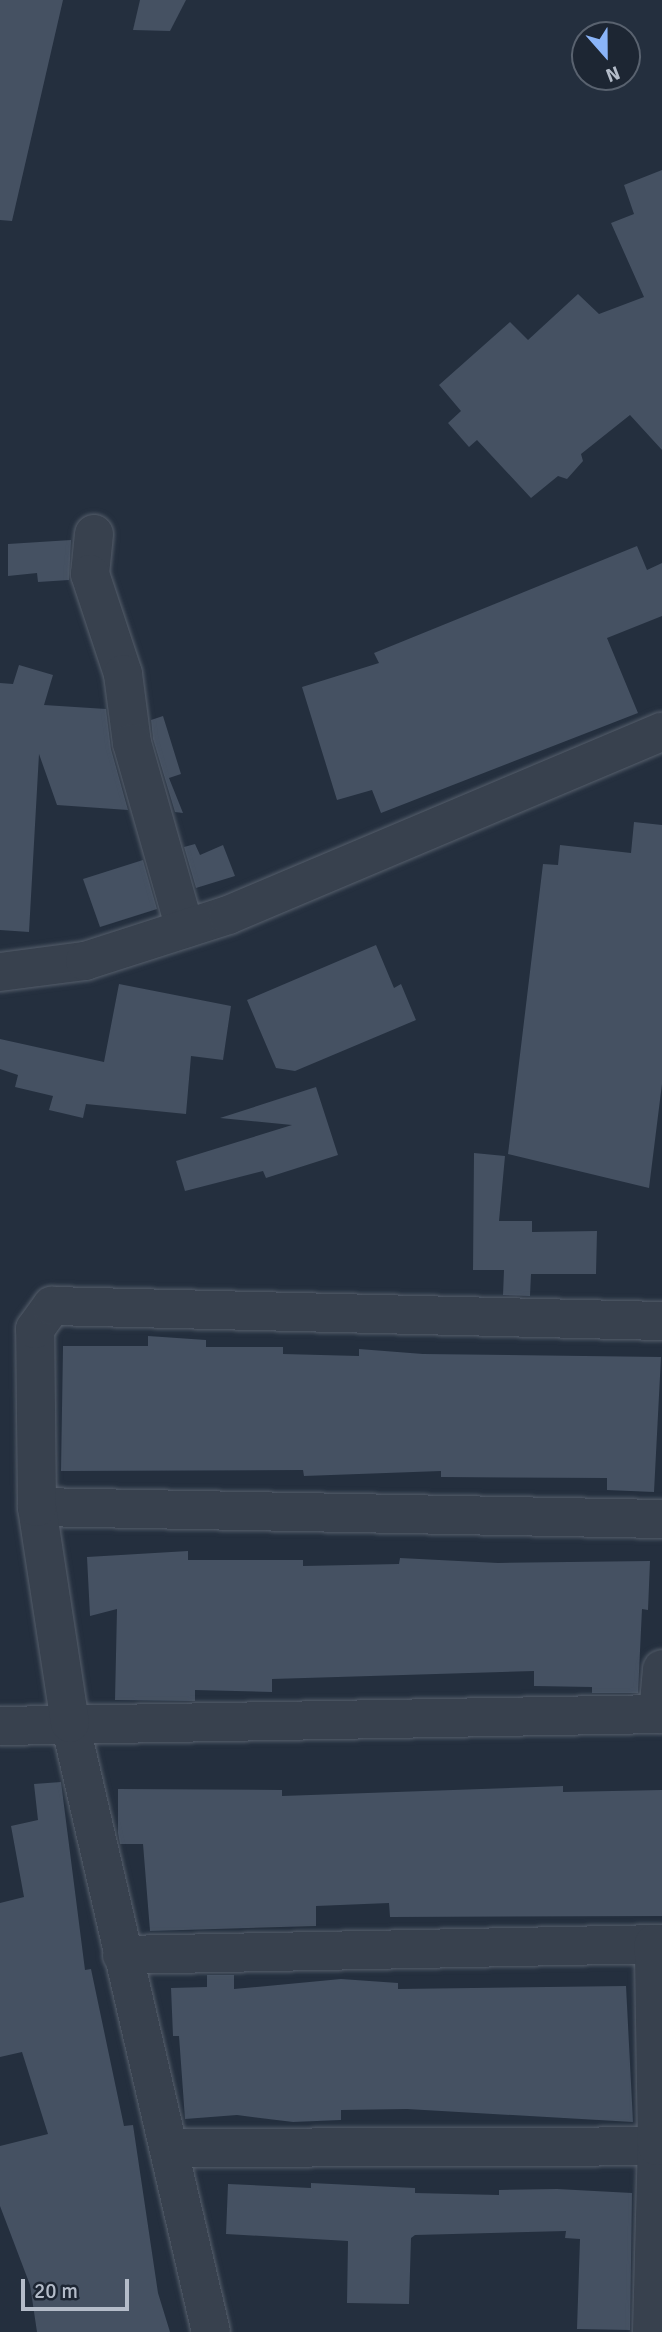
<!DOCTYPE html>
<html>
<head>
<meta charset="utf-8">
<style>
	body { margin:0 }
	#map { position:relative; width:662px; height:2332px; overflow:hidden; background:#242f3e; font-family:Signika,sans-serif }
	div>[style] { position:absolute }
	[style*='--x'] { left:calc(var(--x)*1px); top:calc(var(--y)*1px); width:calc(var(--w)*1px); rotate:calc(var(--a)*1deg) }
	.building>* { inset:0; background:#455162 }
	.roads { filter:drop-shadow(0 0 2px #565f6c) drop-shadow(0 0 2px #565f6c) }
	.minor>* { height:38px; margin:-19px; padding:0 19px; transform-origin:19px; border-radius:19px; background:#38414e }
	span { translate:-50% -50%; white-space:nowrap; text-align:center; line-height:1.15; -webkit-text-stroke:5px #1d2633; paint-order:stroke }
	.north { position:absolute; left:571px; top:21px; width:70px; height:70px; box-sizing:border-box; background:#1d2633; border:2px solid #59626f; border-radius:50%; rotate:159deg; font-size:19px; font-weight:700; line-height:28px; text-align:center; color:#b4bcc9 }
	.north::after { content:''; display:block; margin:auto; width:24px; height:32px; background:#8ab4f8; clip-path:polygon(50% 0,100% 100%,50% 72%,0 100%) }
	.scale { position:absolute; left:21px; top:2279px; width:108px; height:32px; box-sizing:border-box; border:4px solid #b4bcc9; border-top:0; padding-left:9px; font-size:21px; line-height:24px; white-space:nowrap; color:#b4bcc9; -webkit-text-stroke:5px #1d2633; paint-order:stroke }
</style>
</head>
<body>
<div id="map">
	<div class="building">
		<i style="clip-path:polygon(0 0,63px 0,12px 221px,0 220px)"></i>
		<i style="clip-path:polygon(140px 0,186px 0,170px 31px,133px 30px)"></i>
		<i style="clip-path:polygon(662px 170px,662px 450px,630px 415px,581px 454px,583px 461px,567px 479px,558px 476px,531px 498px,477px 440px,469px 447px,448px 423px,461px 411px,439px 385px,510px 322px,528px 340px,578px 294px,599px 314px,644px 297px,611px 223px,634px 214px,624px 185px)"></i>
		<i style="clip-path:polygon(71px 540px,69px 580px,38px 582px,37px 573px,8px 576px,8px 544px)"></i>
		<i style="clip-path:polygon(637px 546px,647px 570px,662px 563px,662px 616px,607px 638px,638px 713px,381px 813px,372px 790px,337px 800px,302px 687px,379px 663px,374px 653px)"></i>
		<i style="clip-path:polygon(19px 665px,53px 675px,44px 705px,106px 709px,111px 749px,128px 810px,57px 805px,39px 754px,29px 932px,0 930px,0 683px,13px 684px)"></i>
		<i style="clip-path:polygon(163px 716px,181px 774px,169px 778px,183px 813px,175px 812px,153px 739px,151px 720px)"></i>
		<i style="clip-path:polygon(634px 822px,662px 825px,662px 1084px,649px 1188px,508px 1154px,543px 864px,558px 865px,560px 845px,631px 853px)"></i>
		<i style="clip-path:polygon(195px 844px,200px 855px,223px 845px,235px 876px,196px 888px,184px 847px)"></i>
		<i style="clip-path:polygon(143px 860px,157px 909px,100px 927px,83px 879px)"></i>
		<i style="clip-path:polygon(376px 945px,394px 988px,401px 984px,416px 1020px,295px 1071px,276px 1068px,247px 1000px)"></i>
		<i style="clip-path:polygon(119px 984px,231px 1006px,223px 1060px,191px 1056px,186px 1114px,86px 1104px,83px 1118px,49px 1110px,53px 1096px,15px 1087px,18px 1075px,0 1069px,0 1039px,104px 1062px)"></i>
		<i style="clip-path:polygon(316px 1087px,338px 1155px,266px 1178px,263px 1171px,185px 1191px,176px 1161px,292px 1125px,220px 1118px)"></i>
		<i style="clip-path:polygon(474px 1153px,505px 1156px,499px 1221px,532px 1221px,532px 1232px,597px 1231px,596px 1274px,531px 1274px,530px 1296px,503px 1295px,504px 1270px,473px 1270px)"></i>
		<i style="clip-path:polygon(148px 1336px,206px 1340px,206px 1347px,283px 1347px,283px 1354px,359px 1356px,359px 1349px,423px 1354px,661px 1357px,654px 1492px,607px 1490px,607px 1478px,441px 1477px,441px 1471px,304px 1476px,303px 1470px,61px 1471px,63px 1346px,148px 1346px)"></i>
		<i style="clip-path:polygon(188px 1551px,188px 1560px,303px 1560px,303px 1566px,399px 1564px,400px 1558px,498px 1563px,650px 1561px,648px 1610px,642px 1609px,638px 1693px,592px 1693px,592px 1687px,534px 1686px,534px 1671px,272px 1679px,272px 1692px,195px 1690px,195px 1701px,115px 1700px,117px 1609px,90px 1616px,87px 1557px)"></i>
		<i style="clip-path:polygon(61px 1782px,85px 1970px,91px 1969px,124px 2126px,133px 2125px,158px 2293px,170px 2332px,37px 2332px,30px 2285px,0 2206px,0 2146px,48px 2134px,22px 2052px,0 2057px,0 1903px,24px 1897px,11px 1826px,38px 1820px,34px 1784px)"></i>
		<i style="clip-path:polygon(563px 1786px,563px 1792px,662px 1790px,662px 1916px,390px 1917px,389px 1903px,316px 1906px,316px 1926px,150px 1931px,143px 1844px,120px 1844px,118px 1833px,118px 1789px,282px 1790px,282px 1796px)"></i>
		<i style="clip-path:polygon(207px 1975px,234px 1975px,234px 1989px,341px 1979px,398px 1983px,398px 1989px,626px 1986px,633px 2122px,407px 2109px,341px 2110px,341px 2120px,293px 2122px,237px 2115px,185px 2119px,179px 2036px,173px 2036px,171px 1988px,207px 1987px)"></i>
		<i style="clip-path:polygon(311px 2183px,415px 2188px,415px 2193px,499px 2195px,499px 2190px,557px 2189px,632px 2193px,630px 2330px,577px 2329px,580px 2239px,565px 2238px,566px 2231px,415px 2235px,411px 2238px,409px 2304px,347px 2303px,348px 2241px,226px 2234px,228px 2184px,311px 2188px)"></i>
	</div>
	<div class="roads">
		<div class="minor">
			<i style="--x:94;--y:534;--w:40;--a:95.7"></i>
			<i style="--x:90;--y:574;--w:105;--a:71.7"></i>
			<i style="--x:123;--y:674;--w:70;--a:82.6"></i>
			<i style="--x:132;--y:743;--w:193;--a:74.1"></i>
			<i style="--x:0;--y:972;--w:86;--a:-7.4"></i>
			<i style="--x:85;--y:961;--w:150;--a:-17.8"></i>
			<i style="--x:228;--y:915;--w:471;--a:-22.9"></i>
			<i style="--x:37;--y:1507;--w:625;--a:1.1"></i>
			<i style="--x:658;--y:1714;--w:45;--a:-84.9"></i>
			<i style="--x:0;--y:1726;--w:662;--a:-1.04"></i>
			<i style="--x:122;--y:1955;--w:540;--a:-1.17"></i>
			<i style="--x:170;--y:2148;--w:487;--a:-0.2"></i>
			<i style="--x:211;--y:2332;--w:625;--a:-103.04"></i>
			<i style="--x:70;--y:1723;--w:219;--a:-98.7"></i>
			<i style="--x:37;--y:1507;--w:178;--a:-90.6"></i>
			<i style="--x:35;--y:1329;--w:29;--a:-54"></i>
			<i style="--x:52;--y:1306;--w:610;--a:1.41"></i>
			<i style="--x:652;--y:2332;--w:186;--a:-88.5"></i>
			<i style="--x:657;--y:2146;--w:202;--a:-90.9"></i>
		</div>
	</div>
	<div class="north">N</div>
	<div class="scale">20 m</div>
</div>
</body>
</html>
